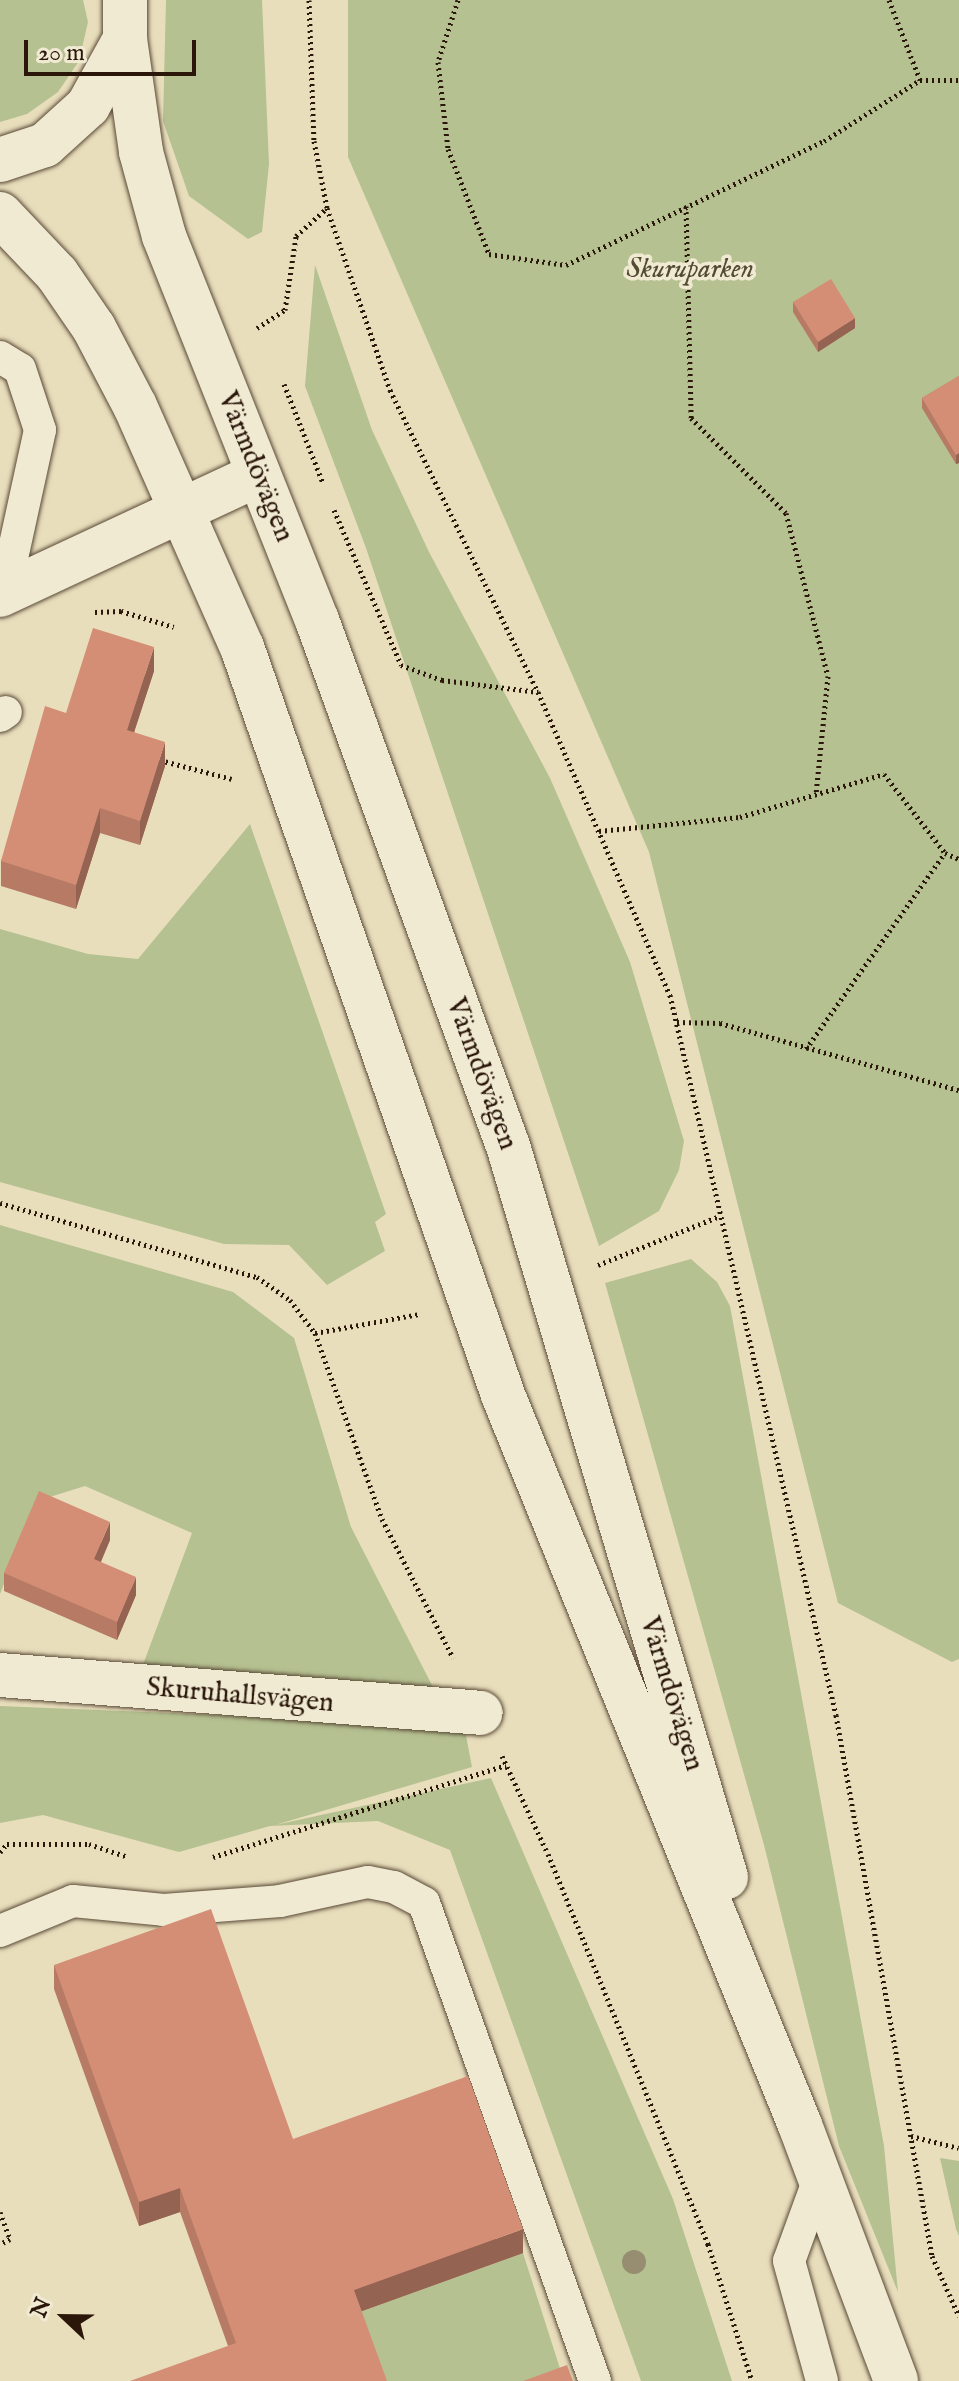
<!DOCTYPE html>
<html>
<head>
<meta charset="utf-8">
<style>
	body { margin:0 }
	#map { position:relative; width:959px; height:2381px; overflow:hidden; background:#e8debc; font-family:"IM FELL English",serif }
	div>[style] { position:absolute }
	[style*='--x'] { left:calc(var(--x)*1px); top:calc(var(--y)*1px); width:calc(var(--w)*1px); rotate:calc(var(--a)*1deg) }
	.green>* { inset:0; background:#b5c191 }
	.path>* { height:5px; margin-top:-2.5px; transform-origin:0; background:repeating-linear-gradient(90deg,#2b170a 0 2px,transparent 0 6px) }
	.roads { filter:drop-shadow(0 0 2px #5a4936) drop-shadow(0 0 2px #5a4936) }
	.lane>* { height:32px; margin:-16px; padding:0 16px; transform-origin:16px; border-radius:16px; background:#f0ead3 }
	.street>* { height:44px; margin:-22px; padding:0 22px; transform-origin:22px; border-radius:22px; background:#f0ead3 }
	.secondary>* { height:44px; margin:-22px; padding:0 22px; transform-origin:22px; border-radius:22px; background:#f0ead3 }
	.trees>* { width:24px; height:24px; margin:-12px; border-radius:50%; background:#978d70 }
	.wall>* { inset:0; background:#b67a65 }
	.shaded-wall>* { inset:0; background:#946352 }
	.building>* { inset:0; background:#d48e75 }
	span { translate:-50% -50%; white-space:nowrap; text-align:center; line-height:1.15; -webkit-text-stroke:7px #f0ead3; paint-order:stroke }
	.park-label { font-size:28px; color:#544a32; font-style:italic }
	.street-label { font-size:28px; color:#2b170a }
	.north { position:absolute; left:24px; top:2277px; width:80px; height:80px; -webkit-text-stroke:6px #f0ead3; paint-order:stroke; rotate:292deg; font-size:22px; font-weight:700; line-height:32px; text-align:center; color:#2b170a }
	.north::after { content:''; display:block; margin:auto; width:28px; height:36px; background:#2b170a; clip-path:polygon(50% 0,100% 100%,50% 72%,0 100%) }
	.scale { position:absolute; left:24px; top:40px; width:172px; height:36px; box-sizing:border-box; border:4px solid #2b170a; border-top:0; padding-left:10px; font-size:24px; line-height:28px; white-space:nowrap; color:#2b170a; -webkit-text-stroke:6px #f0ead3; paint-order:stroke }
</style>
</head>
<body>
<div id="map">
	<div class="green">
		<i style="clip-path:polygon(0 0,83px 0,88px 22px,79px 61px,58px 92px,27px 114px,0 122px)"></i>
		<i style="clip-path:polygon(166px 0,262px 0,269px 164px,262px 232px,248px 239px,189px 196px,163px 121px)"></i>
		<i style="clip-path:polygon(348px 0,959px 0,959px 1659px,952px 1662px,838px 1603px,649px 852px,348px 157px)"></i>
		<i style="clip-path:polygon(315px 265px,372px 430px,429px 552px,550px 778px,630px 962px,684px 1141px,679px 1170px,659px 1211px,599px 1246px,366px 548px,305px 386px)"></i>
		<i style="clip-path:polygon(250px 824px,386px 1214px,375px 1222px,385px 1251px,327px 1285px,289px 1245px,224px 1244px,0 1182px,0 929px,88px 954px,138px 959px)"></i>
		<i style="clip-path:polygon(0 1225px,233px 1292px,294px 1338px,351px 1527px,436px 1693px,141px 1670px,192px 1533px,85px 1486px,37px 1501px,0 1594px)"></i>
		<i style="clip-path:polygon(691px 1259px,717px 1282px,730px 1306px,884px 2146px,898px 2292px,839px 2146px,764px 1845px,605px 1283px)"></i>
		<i style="clip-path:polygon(0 1706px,464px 1725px,472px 1767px,275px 1825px,491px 1778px,673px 2199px,732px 2381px,641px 2381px,450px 1850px,378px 1821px,270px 1826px,179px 1852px,43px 1815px,0 1823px)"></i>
		<i style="clip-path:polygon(940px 2158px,959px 2161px,959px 2236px,956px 2229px)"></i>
		<i style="clip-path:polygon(523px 2253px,564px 2381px,379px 2381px,354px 2314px)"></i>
	</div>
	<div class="path">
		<i style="--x:309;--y:0;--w:141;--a:88"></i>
		<i style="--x:314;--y:141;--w:68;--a:79"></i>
		<i style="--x:327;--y:208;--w:193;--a:70.9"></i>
		<i style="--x:390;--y:390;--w:336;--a:63.9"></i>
		<i style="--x:538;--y:692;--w:331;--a:66.5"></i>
		<i style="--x:670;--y:995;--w:739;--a:77.02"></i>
		<i style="--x:836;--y:1715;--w:549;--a:79.94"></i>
		<i style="--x:932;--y:2256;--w:66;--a:65.8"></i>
		<i style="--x:458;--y:0;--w:65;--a:107.9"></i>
		<i style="--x:438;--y:62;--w:88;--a:83.4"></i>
		<i style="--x:448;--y:149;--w:113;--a:68.7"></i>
		<i style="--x:489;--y:254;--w:78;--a:8.1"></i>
		<i style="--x:566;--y:265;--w:286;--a:-25.7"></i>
		<i style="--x:824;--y:141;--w:114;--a:-32.4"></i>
		<i style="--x:920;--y:80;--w:39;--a:0"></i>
		<i style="--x:889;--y:0;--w:86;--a:68.8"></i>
		<i style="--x:686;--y:206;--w:212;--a:88.6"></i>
		<i style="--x:691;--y:418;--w:134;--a:45"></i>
		<i style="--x:786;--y:513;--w:168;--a:75.6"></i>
		<i style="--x:828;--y:676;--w:119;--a:95.8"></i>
		<i style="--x:257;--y:328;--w:33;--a:-33"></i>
		<i style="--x:285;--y:310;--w:75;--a:-81.5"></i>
		<i style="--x:296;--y:236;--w:42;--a:-42.1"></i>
		<i style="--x:284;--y:384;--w:106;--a:68.5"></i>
		<i style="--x:334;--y:510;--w:169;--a:66.6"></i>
		<i style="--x:401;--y:665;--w:44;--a:20.1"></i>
		<i style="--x:442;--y:680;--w:97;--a:7.1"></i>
		<i style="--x:95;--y:612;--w:26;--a:-2"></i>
		<i style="--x:121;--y:611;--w:55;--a:16.8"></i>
		<i style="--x:160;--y:760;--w:74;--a:14.8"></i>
		<i style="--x:599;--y:831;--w:142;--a:-5.7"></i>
		<i style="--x:740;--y:817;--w:150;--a:-16.6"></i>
		<i style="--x:884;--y:774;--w:100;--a:52.3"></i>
		<i style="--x:677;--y:1022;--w:43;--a:1.3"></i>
		<i style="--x:720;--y:1023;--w:248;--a:15.7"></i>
		<i style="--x:806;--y:1049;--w:240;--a:-54.7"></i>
		<i style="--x:945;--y:853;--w:15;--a:23"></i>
		<i style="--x:0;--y:1203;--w:267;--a:16.1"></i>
		<i style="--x:257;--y:1277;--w:40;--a:34.9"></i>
		<i style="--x:290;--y:1300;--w:41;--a:52.9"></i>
		<i style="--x:315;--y:1333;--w:198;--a:70.2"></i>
		<i style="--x:382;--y:1519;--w:156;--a:62.9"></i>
		<i style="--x:598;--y:1265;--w:131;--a:-21.9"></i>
		<i style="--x:315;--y:1333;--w:107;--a:-10.3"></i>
		<i style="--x:502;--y:1756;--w:108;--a:64.9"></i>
		<i style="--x:548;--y:1854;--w:422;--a:67.7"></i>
		<i style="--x:708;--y:2244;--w:144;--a:72.2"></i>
		<i style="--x:0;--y:1852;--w:11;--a:-49"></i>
		<i style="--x:7;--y:1844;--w:82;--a:0"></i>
		<i style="--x:89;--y:1844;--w:41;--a:18.4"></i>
		<i style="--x:213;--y:1857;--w:307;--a:-17.4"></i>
		<i style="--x:911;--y:2136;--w:49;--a:14"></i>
		<i style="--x:0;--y:2212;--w:29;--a:70"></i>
		<i style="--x:10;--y:2239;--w:11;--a:153"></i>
	</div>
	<div class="roads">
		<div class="lane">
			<i style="--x:0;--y:357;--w:23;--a:31"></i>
			<i style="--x:20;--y:369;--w:64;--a:71.8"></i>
			<i style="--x:40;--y:430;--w:165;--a:102.3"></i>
			<i style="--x:0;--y:716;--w:7;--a:-34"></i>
			<i style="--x:0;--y:1931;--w:79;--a:-22.3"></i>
			<i style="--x:73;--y:1901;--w:91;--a:5.6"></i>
			<i style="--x:164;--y:1910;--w:116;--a:-4.4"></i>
			<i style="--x:280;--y:1901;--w:90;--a:-12.2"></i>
			<i style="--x:368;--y:1882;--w:26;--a:11"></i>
			<i style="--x:394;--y:1887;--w:34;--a:28"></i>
			<i style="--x:424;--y:1903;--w:508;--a:70.32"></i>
			<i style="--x:820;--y:2176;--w:90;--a:110"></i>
			<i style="--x:789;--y:2261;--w:124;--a:74.6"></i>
		</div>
		<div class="street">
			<i style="--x:0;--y:595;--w:284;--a:-25"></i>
			<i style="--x:0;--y:1675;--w:482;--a:4.5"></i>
		</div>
		<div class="secondary">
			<i style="--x:125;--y:39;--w:114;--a:81.9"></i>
			<i style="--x:141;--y:152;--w:87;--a:74.7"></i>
			<i style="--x:164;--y:236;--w:413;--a:68.3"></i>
			<i style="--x:317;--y:620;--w:563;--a:70.05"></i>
			<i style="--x:509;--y:1149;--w:760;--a:73.4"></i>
			<i style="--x:0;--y:160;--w:47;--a:-18.4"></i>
			<i style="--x:45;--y:145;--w:58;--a:-42.2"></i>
			<i style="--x:88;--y:106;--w:77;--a:-61.1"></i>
			<i style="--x:125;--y:39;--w:39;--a:-90"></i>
			<i style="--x:0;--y:214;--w:83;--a:46.5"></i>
			<i style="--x:57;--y:274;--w:65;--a:55.6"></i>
			<i style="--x:94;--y:328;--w:88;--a:62.3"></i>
			<i style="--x:135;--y:406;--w:264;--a:66.1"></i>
			<i style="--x:242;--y:647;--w:792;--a:70.76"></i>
			<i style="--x:503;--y:1395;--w:788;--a:67.86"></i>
			<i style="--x:800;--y:2125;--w:273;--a:69.4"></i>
		</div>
	</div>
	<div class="trees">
		<i style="left:634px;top:2262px"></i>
	</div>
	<div class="wall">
		<i style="clip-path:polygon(793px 302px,855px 328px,818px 352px,793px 312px)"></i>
		<i style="clip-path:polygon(959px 376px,959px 463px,956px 464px,922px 408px,922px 398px)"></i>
		<i style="clip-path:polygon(154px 671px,134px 732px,165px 766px,140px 845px,100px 833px,76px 909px,1px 886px,1px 861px,66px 713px)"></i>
		<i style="clip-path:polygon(110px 1540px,101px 1562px,136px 1595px,117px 1640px,4px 1591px,4px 1573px)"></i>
		<i style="clip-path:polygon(54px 1965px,293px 2139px,523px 2253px,362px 2311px,228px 2346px,180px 2212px,139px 2226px,54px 1989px)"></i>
	</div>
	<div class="shaded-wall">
		<i style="clip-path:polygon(855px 318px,855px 328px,818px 352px,818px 342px)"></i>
		<i style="clip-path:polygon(959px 453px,959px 463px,956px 464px,956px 455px)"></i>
		<i style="clip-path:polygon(154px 647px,154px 671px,127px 754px,127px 730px)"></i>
		<i style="clip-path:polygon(165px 742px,165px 766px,140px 845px,140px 821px)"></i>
		<i style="clip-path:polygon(100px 808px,100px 833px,76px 909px,76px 885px)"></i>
		<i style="clip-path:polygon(110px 1522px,110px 1540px,94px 1577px,94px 1559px)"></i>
		<i style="clip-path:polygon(136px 1577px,136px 1595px,117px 1640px,117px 1622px)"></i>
		<i style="clip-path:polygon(180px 2188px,180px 2212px,139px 2226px,139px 2202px)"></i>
		<i style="clip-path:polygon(523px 2229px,523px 2253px,354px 2314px,354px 2290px)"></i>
	</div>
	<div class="building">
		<i style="clip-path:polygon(831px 279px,855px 318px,818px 342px,793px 302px)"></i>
		<i style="clip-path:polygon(959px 376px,959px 453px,956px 455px,922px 398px)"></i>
		<i style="clip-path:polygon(93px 628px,154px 647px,127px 730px,165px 742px,140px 821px,100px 808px,76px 885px,1px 861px,45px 706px,66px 713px)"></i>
		<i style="clip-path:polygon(39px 1491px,110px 1522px,94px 1559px,136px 1577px,117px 1622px,4px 1573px)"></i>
		<i style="clip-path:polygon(211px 1909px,293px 2139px,468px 2076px,523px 2229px,354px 2290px,387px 2381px,130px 2381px,236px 2343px,180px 2188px,139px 2202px,54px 1965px)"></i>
		<i style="clip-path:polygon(567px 2365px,573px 2381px,523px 2381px)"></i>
	</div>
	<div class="park-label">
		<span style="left:690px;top:270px">Skuruparken</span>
	</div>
	<div class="street-label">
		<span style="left:255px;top:467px;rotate:68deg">Värmdövägen</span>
		<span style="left:481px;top:1074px;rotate:70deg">Värmdövägen</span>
		<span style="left:671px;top:1694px;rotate:73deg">Värmdövägen</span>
		<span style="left:240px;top:1696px;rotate:5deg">Skuruhallsvägen</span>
	</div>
	<div class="north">N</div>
	<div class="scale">20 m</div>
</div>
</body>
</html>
